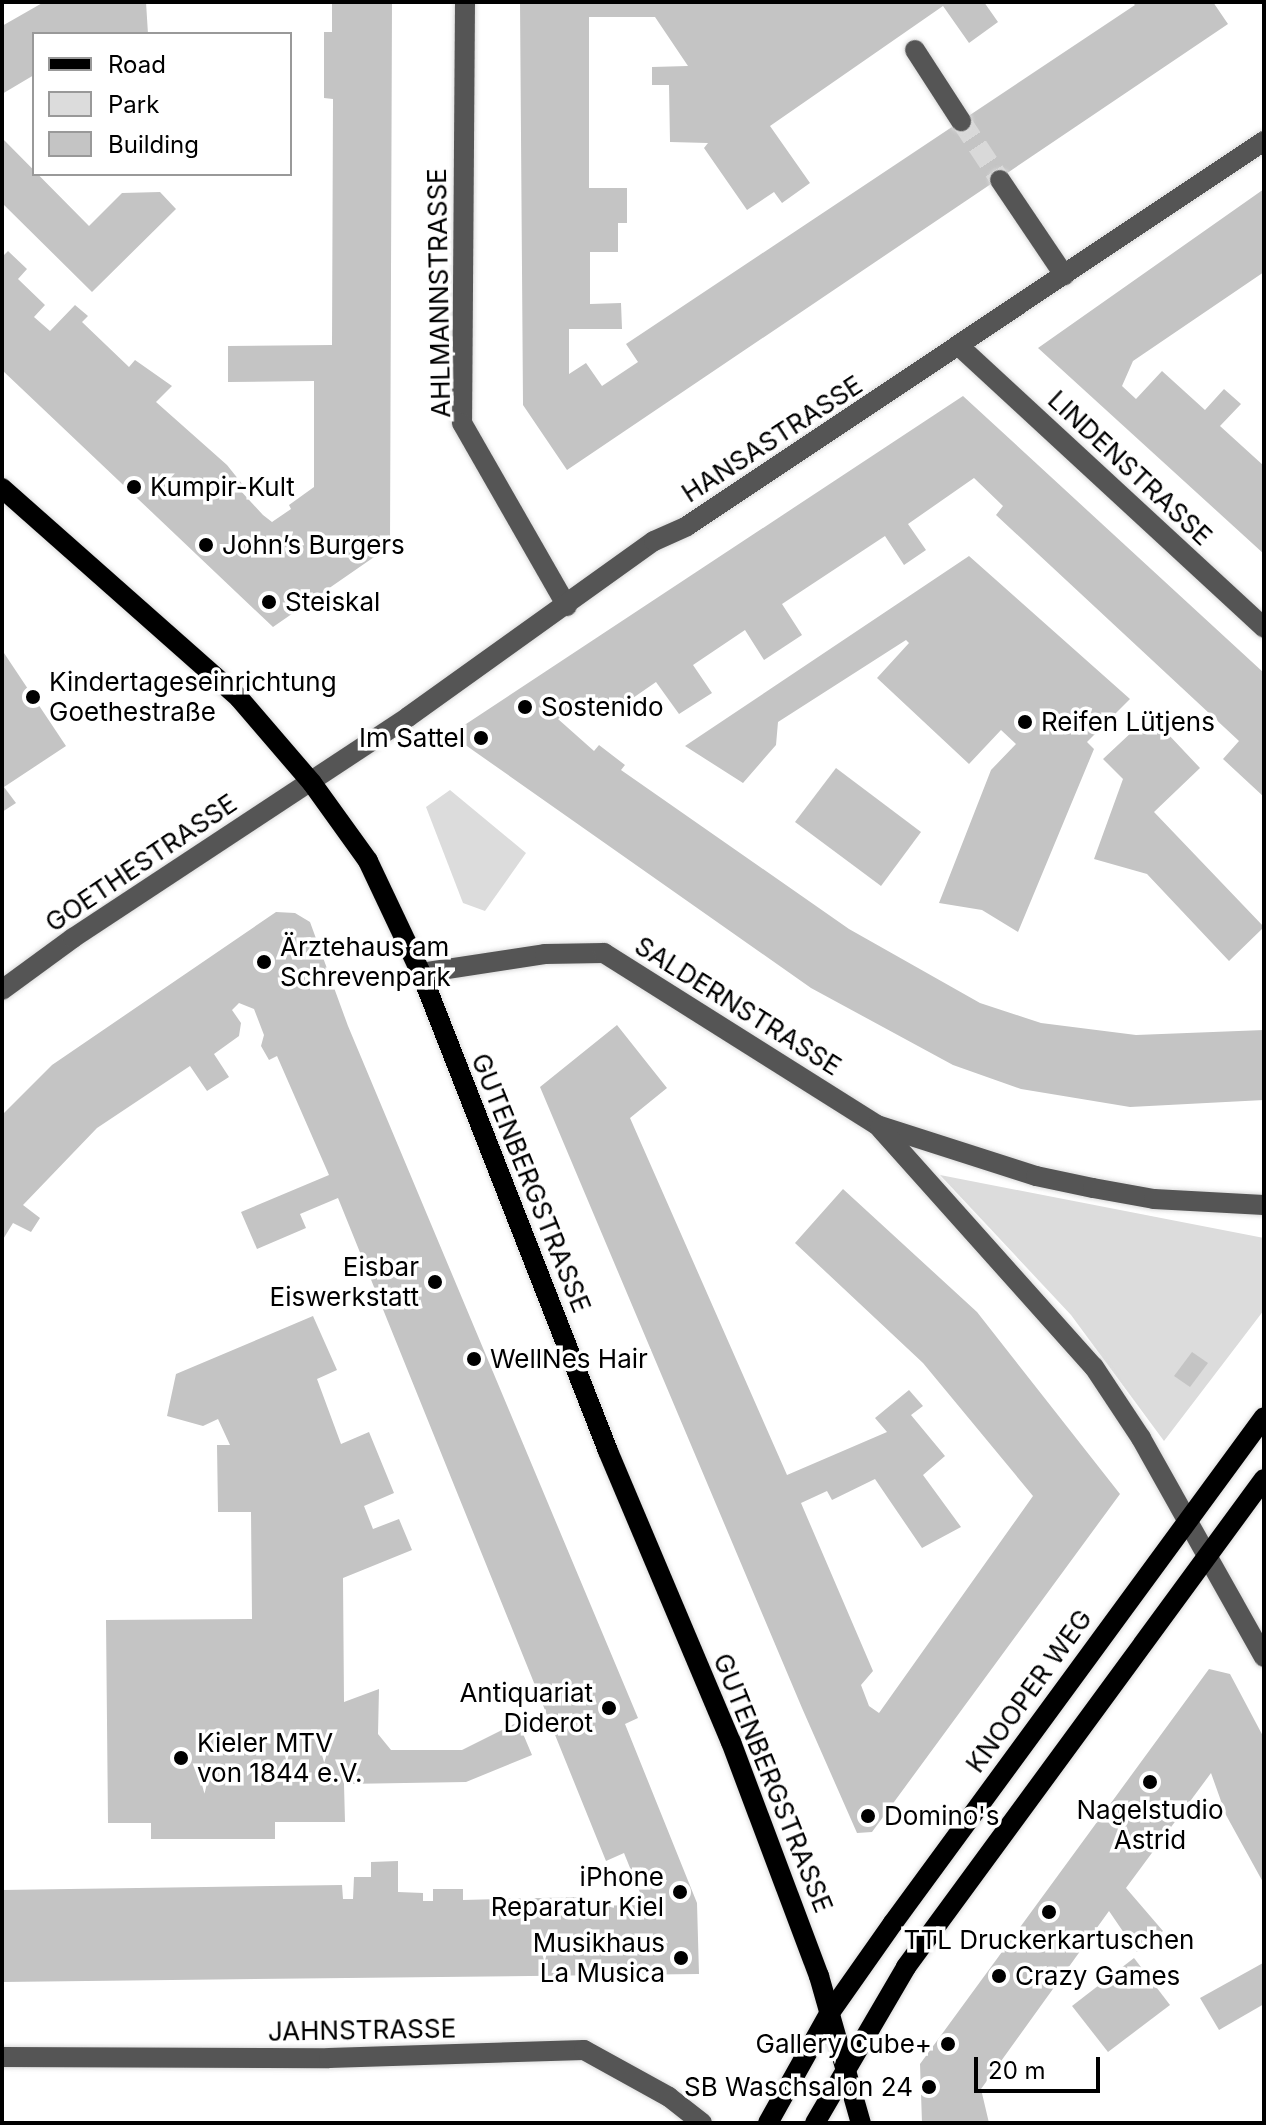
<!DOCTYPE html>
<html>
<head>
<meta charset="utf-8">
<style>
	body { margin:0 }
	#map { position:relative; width:1266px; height:2125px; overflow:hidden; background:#fff; font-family:Inter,sans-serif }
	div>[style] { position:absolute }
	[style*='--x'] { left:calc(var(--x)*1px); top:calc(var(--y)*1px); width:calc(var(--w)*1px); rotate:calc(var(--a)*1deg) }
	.green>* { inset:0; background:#dcdcdc }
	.building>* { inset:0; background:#c4c4c4 }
	.minor-tunnel>* { height:20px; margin-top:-10px; transform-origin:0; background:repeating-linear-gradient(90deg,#d9d9d9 0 20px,transparent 0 30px) }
	.roads { filter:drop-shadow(0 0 2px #dbdbdb) drop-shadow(0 0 2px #dbdbdb) }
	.minor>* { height:20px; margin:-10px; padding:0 10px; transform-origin:10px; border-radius:10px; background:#555 }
	.major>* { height:20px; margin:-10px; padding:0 10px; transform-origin:10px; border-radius:10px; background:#000 }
	.dots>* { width:22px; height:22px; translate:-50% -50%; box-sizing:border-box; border:4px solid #fff; border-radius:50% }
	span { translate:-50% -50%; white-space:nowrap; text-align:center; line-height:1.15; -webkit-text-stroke:7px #fff; paint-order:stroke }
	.street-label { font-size:26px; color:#000 }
	.poi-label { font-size:26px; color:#000 }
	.left { translate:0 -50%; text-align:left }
	.right { translate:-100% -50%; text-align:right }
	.frame { position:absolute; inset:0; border:4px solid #000; pointer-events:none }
	.legend { position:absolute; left:32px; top:32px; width:260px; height:144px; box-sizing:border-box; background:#fff; border:2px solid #999; margin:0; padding:10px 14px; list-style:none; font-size:24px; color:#000 }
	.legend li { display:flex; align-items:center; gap:16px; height:40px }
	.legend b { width:40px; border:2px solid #999 }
	.scale { position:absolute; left:974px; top:2057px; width:126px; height:36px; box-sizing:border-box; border:4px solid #000; border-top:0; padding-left:10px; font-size:24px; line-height:28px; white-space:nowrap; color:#000; -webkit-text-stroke:6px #fff; paint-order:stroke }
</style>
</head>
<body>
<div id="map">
	<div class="green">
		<i style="clip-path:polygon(450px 790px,526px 853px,485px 911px,463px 903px,426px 807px)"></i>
		<i style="clip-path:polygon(940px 1175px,1264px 1238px,1264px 1310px,1164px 1441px,1071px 1315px)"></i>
	</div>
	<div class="building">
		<i style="clip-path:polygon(44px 2px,146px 2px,148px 34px,34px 34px,34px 75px,2px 94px,2px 26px)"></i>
		<i style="clip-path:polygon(332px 2px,392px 2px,390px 546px,273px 627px,2px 370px,2px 257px,8px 251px,27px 269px,18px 279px,45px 305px,34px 317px,50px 331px,75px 305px,88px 316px,82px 322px,129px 367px,135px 360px,172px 386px,156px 402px,227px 465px,243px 485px,239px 489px,263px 515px,272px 522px,291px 509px,289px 505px,314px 487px,314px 381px,228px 382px,228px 346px,332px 345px,333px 99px,324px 98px,324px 32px,332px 32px)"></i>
		<i style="clip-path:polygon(520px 2px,984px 2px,998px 22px,969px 43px,943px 6px,770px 126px,810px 183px,782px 203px,774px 192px,747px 210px,704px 148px,708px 143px,670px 142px,669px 85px,652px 85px,652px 67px,688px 66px,655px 17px,589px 17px,589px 188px,627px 188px,627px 223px,618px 223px,618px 252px,590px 252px,590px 304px,621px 303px,622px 329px,569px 329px,569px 374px,586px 363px,602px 386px,638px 362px,626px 344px,1135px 5px,1132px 2px,1213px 2px,1228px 24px,567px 470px,523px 405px)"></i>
		<i style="clip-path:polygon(2px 138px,89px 226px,122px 193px,160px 192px,176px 209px,92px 292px,2px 203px)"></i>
		<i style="clip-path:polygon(1264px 189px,1264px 272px,1133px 361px,1122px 386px,1136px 399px,1162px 371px,1205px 410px,1224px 389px,1241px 404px,1220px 426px,1264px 466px,1264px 554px,1038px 348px)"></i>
		<i style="clip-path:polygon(963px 396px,1264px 673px,1264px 797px,1223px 759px,1239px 741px,996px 515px,1003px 506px,974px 478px,908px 524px,926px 550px,904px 565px,885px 536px,782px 604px,802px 635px,764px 660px,745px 630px,693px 665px,712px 693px,679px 714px,656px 682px,617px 709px,595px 715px,584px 702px,558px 719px,594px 751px,599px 745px,625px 765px,621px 770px,849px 929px,980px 1003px,1041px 1023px,1136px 1035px,1264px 1030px,1264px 1100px,1130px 1107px,1021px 1089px,953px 1065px,811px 988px,464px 744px,463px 726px)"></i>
		<i style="clip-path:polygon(969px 556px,1130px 699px,1087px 742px,1094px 749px,1018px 932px,982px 910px,939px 903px,991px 770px,1016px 744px,1001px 730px,969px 764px,877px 678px,909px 643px,906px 640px,778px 722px,776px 745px,743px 783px,685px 746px)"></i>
		<i style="clip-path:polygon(2px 650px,66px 746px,4px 787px,16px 803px,2px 812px)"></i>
		<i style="clip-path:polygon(1150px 715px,1200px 768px,1154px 812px,1264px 927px,1229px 961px,1147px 874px,1094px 859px,1123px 779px,1103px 759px)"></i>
		<i style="clip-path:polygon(836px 768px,921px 832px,881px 886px,795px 822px)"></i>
		<i style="clip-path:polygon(276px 912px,295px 913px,310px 922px,348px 1026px,638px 1718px,625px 1724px,697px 1903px,699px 1974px,2px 1982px,2px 1890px,342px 1885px,343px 1899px,353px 1899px,354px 1877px,371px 1877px,371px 1862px,398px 1861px,398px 1892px,423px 1893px,423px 1901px,433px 1901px,433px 1889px,463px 1889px,463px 1900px,581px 1897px,581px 1906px,645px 1905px,624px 1853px,606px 1861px,338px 1198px,300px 1214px,306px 1228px,257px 1249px,241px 1212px,329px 1175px,277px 1056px,269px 1060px,261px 1046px,264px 1035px,254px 1009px,239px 1003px,232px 1010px,241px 1023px,239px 1036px,214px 1054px,229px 1077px,207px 1091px,190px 1066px,97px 1128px,23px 1205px,40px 1218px,31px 1232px,13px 1223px,2px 1241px,2px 1115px,52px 1065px)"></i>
		<i style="clip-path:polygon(617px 1025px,667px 1088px,630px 1118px,787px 1475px,887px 1432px,875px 1418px,909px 1390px,923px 1406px,911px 1415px,945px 1456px,923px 1475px,961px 1527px,922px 1548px,875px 1479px,832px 1500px,827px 1491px,801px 1503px,873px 1671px,861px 1685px,869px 1706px,879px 1713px,1033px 1496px,923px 1363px,795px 1243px,843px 1189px,977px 1312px,1120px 1494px,872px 1832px,857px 1833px,802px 1708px,540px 1087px)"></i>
		<i style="clip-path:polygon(313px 1316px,337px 1370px,317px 1379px,341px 1444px,369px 1432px,394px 1493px,364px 1506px,373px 1529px,399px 1519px,412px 1550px,343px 1578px,344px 1702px,379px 1689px,378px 1734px,391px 1750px,462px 1750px,518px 1722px,532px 1755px,466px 1782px,344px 1784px,345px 1822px,275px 1822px,275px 1839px,151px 1839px,151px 1823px,108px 1823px,106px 1620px,252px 1619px,251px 1512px,218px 1512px,217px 1445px,230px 1445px,218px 1419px,203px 1426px,167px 1416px,176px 1374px)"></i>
		<i style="clip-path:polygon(1192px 1352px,1208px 1363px,1190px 1387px,1174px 1376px)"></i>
		<i style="clip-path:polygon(1209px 1669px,1230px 1674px,1264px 1738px,1264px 1884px,1226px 1815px,1211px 1773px,1126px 1888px,1163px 1931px,1137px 1952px,1109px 1911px,981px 2089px,989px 2123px,922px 2123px,920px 2064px)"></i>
		<i style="clip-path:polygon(1134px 1958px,1170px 2005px,1108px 2052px,1072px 2006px)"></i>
		<i style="clip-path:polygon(1263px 1963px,1264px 2004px,1219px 2030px,1200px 1998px)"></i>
	</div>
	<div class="minor-tunnel">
		<i style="--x:961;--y:121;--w:71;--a:56.5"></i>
	</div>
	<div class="roads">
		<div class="minor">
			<i style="--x:465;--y:2;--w:421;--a:90.4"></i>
			<i style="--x:462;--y:423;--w:211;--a:60.2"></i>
			<i style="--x:915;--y:50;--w:85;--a:57.1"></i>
			<i style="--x:1000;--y:180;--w:115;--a:56"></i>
			<i style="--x:960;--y:347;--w:414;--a:42.7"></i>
			<i style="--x:421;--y:973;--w:125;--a:-8.7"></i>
			<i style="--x:545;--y:954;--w:59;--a:-1"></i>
			<i style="--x:604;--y:953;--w:323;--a:32.2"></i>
			<i style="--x:877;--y:1125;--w:167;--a:17.8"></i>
			<i style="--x:1036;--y:1176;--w:58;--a:11.9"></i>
			<i style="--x:1093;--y:1188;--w:62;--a:10.2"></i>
			<i style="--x:1154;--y:1199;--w:110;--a:3.1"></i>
			<i style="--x:2;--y:990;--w:88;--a:-36.2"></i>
			<i style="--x:73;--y:938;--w:401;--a:-33.4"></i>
			<i style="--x:408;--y:717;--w:302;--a:-35.6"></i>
			<i style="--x:654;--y:541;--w:36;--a:-24"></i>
			<i style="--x:687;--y:526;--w:694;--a:-33.71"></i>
			<i style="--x:880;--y:1128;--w:321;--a:48.2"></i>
			<i style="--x:1094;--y:1367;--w:85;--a:56.5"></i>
			<i style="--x:1141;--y:1438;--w:251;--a:60.7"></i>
			<i style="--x:2;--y:2057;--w:327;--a:0.2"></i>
			<i style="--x:329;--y:2058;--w:255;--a:-1.8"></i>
			<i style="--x:584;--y:2050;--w:97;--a:28.9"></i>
			<i style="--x:669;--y:2097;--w:42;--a:38.2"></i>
		</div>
		<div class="major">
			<i style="--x:2;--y:488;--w:317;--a:41.5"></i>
			<i style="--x:239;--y:698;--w:112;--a:49.3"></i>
			<i style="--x:312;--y:783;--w:96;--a:54.3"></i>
			<i style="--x:368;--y:861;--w:124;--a:64.7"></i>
			<i style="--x:421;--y:973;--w:513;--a:68.63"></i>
			<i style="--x:608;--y:1451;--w:316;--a:67.1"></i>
			<i style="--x:731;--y:1742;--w:250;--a:69.4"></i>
			<i style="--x:819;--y:1976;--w:153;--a:74.1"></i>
			<i style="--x:768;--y:2123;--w:125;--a:-60.8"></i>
			<i style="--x:829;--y:2014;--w:111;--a:-54.9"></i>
			<i style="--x:893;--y:1923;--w:627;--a:-53.75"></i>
			<i style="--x:815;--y:2123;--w:181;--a:-59.7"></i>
			<i style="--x:906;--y:1967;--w:605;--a:-53.74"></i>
		</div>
	</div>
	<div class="dots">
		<i style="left:134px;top:487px;background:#000"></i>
		<i style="left:206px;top:545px;background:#000"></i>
		<i style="left:269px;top:602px;background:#000"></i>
		<i style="left:33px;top:697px;background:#000"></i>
		<i style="left:525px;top:707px;background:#000"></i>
		<i style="left:1025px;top:722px;background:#000"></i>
		<i style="left:481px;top:738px;background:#000"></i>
		<i style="left:264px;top:962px;background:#000"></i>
		<i style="left:435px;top:1282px;background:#000"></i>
		<i style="left:474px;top:1359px;background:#000"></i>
		<i style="left:609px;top:1708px;background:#000"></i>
		<i style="left:181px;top:1758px;background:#000"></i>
		<i style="left:1150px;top:1782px;background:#000"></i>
		<i style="left:868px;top:1816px;background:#000"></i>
		<i style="left:680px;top:1892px;background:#000"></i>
		<i style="left:1049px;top:1912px;background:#000"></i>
		<i style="left:681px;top:1958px;background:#000"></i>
		<i style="left:999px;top:1976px;background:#000"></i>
		<i style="left:948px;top:2044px;background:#000"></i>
		<i style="left:929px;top:2087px;background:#000"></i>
	</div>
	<div class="street-label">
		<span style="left:439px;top:293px;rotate:-91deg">AHLMANNSTRASSE</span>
		<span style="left:772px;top:439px;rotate:-33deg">HANSASTRASSE</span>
		<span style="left:1130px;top:468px;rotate:43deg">LINDENSTRASSE</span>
		<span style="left:141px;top:863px;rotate:-34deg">GOETHESTRASSE</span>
		<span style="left:738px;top:1006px;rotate:32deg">SALDERNSTRASSE</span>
		<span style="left:531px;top:1183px;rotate:68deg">GUTENBERGSTRASSE</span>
		<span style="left:1029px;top:1691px;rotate:-54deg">KNOOPER WEG</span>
		<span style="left:773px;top:1783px;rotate:68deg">GUTENBERGSTRASSE</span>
		<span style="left:362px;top:2030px;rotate:-1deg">JAHNSTRASSE</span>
	</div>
	<div class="poi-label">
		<span class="left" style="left:150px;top:487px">Kumpir-Kult</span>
		<span class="left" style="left:222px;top:545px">John’s Burgers</span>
		<span class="left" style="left:285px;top:602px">Steiskal</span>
		<span class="left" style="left:49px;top:697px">Kindertageseinrichtung<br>Goethestraße</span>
		<span class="left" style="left:541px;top:707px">Sostenido</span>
		<span class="left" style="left:1041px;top:722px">Reifen Lütjens</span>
		<span class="right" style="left:465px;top:738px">Im Sattel</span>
		<span class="left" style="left:280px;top:962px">Ärztehaus am<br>Schrevenpark</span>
		<span class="right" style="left:419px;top:1282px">Eisbar<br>Eiswerkstatt</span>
		<span class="left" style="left:490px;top:1359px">WellNes Hair</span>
		<span class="right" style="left:593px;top:1708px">Antiquariat<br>Diderot</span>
		<span class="left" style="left:197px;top:1758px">Kieler MTV<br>von 1844 e.V.</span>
		<span style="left:1150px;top:1825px">Nagelstudio<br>Astrid</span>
		<span class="left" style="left:884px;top:1816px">Domino's</span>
		<span class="right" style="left:664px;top:1892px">iPhone<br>Reparatur Kiel</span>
		<span style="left:1049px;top:1940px">TTL Druckerkartuschen</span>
		<span class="right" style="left:665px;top:1958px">Musikhaus<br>La Musica</span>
		<span class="left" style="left:1015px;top:1976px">Crazy Games</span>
		<span class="right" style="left:932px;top:2044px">Gallery Cube+</span>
		<span class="right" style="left:913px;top:2087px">SB Waschsalon 24</span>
	</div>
	<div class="frame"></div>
	<ul class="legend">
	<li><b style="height:10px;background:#000"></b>Road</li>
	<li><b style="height:22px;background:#dcdcdc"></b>Park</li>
	<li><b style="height:22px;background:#c4c4c4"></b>Building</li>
	</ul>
	<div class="scale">20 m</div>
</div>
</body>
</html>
